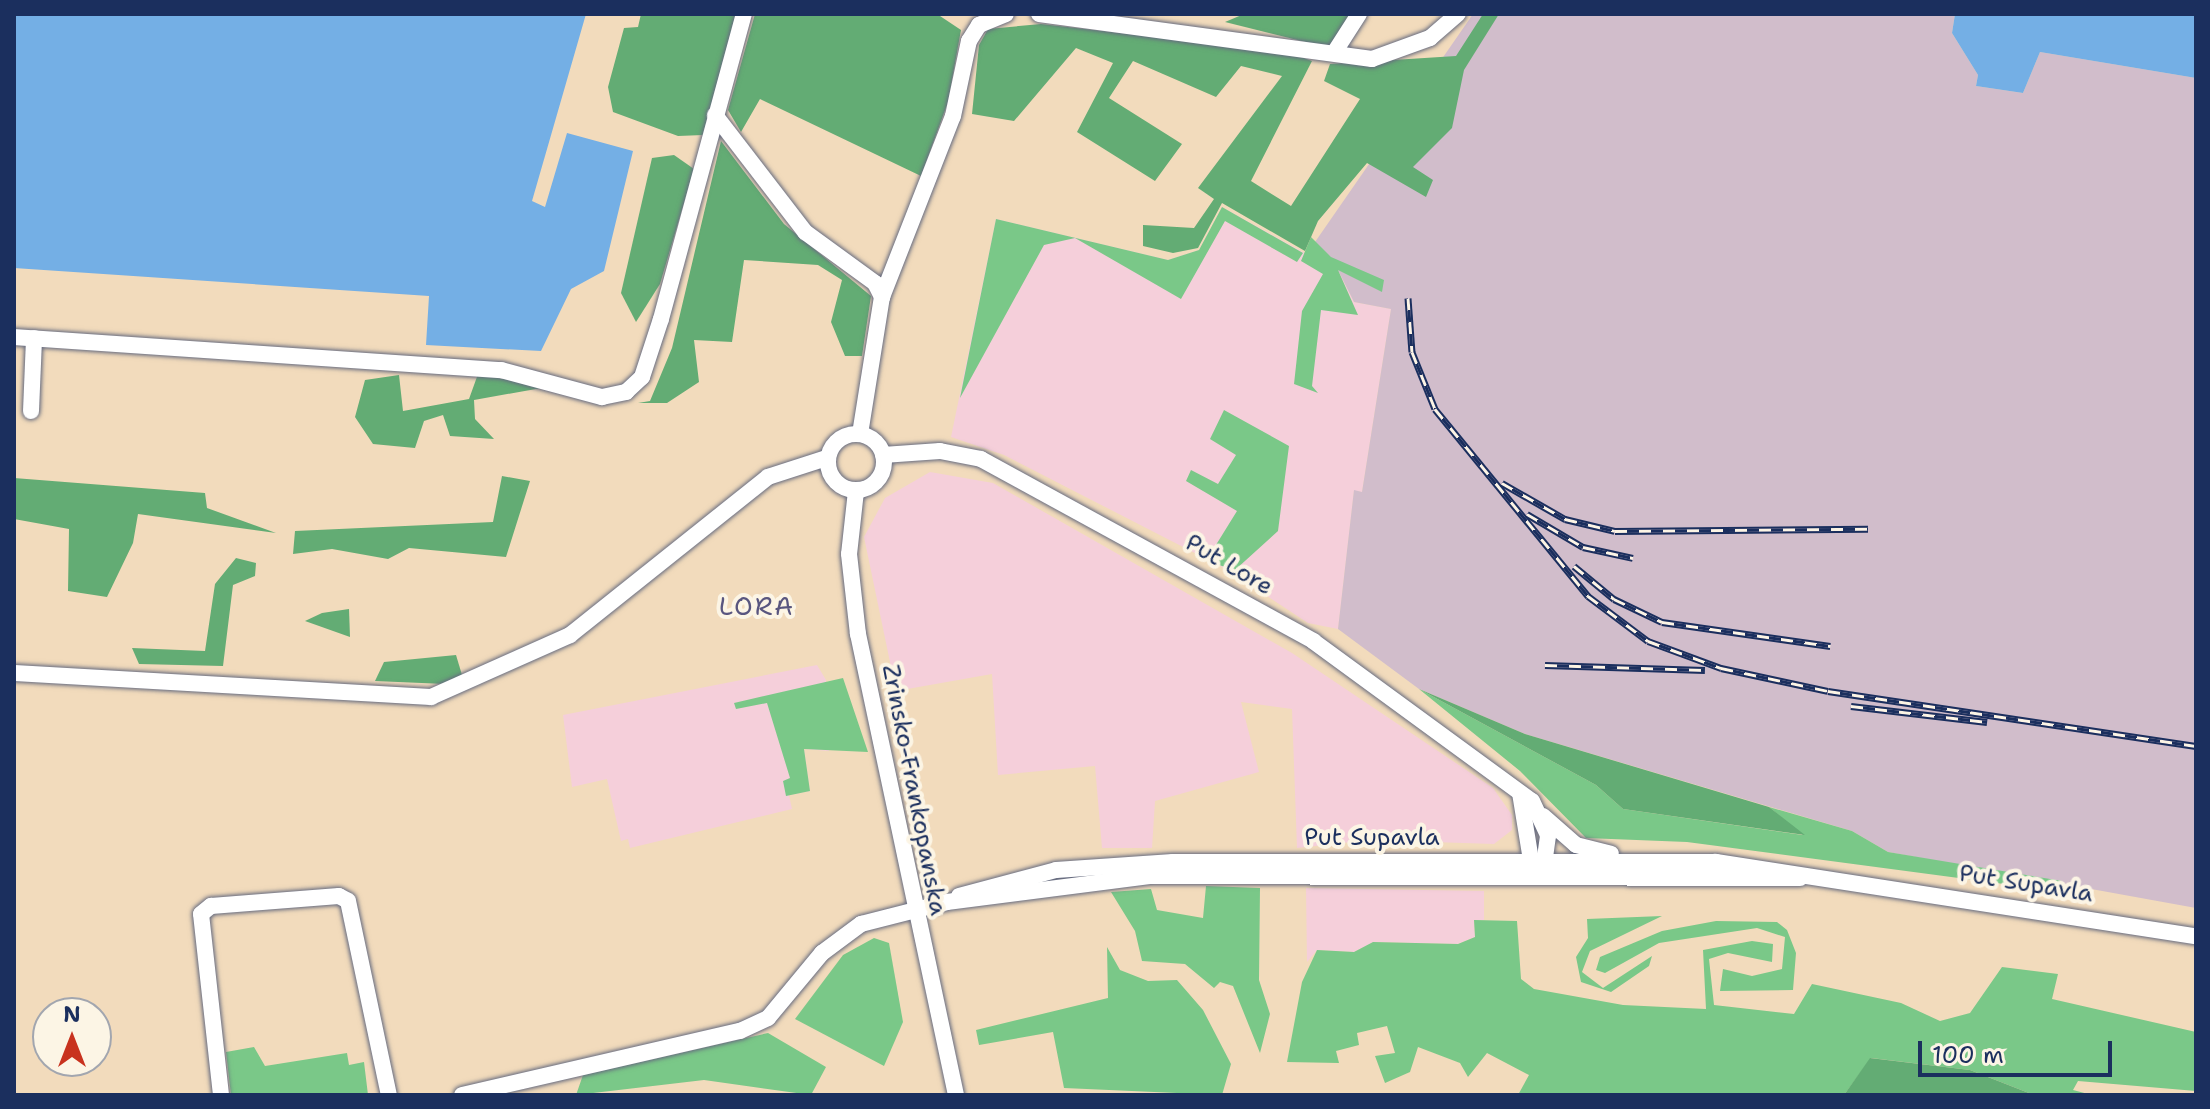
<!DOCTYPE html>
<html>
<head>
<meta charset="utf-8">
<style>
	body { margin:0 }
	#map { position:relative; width:2210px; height:1109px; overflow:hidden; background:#f2dbbc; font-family:"Shantell Sans",sans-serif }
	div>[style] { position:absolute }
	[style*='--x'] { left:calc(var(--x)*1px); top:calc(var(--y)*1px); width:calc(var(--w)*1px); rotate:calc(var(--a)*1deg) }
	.built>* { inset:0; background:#f5cfda }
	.industrial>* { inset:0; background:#d1bdcb }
	.green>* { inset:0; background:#7ac888 }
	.forest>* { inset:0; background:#63ac74 }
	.water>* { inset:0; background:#74afe5 }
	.roads { filter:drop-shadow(0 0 2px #666b7f) drop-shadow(0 0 2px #666b7f) }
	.street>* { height:16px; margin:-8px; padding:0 8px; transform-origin:8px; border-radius:8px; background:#fff }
	.street>.ring { margin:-8px; padding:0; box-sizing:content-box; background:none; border:16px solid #fff; border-radius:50% }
	.rail>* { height:7px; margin-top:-3.5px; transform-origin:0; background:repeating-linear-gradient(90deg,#fcf5e5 0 12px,#1b2f5e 0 24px); box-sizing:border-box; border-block:2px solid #1b2f5e }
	span { translate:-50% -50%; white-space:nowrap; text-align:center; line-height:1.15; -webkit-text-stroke:8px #fcf5e5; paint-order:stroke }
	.street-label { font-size:24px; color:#1b2f5e }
	.neighbourhood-label { font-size:26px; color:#59567f; letter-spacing:2px }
	.frame { position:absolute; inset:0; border:16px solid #1b2f5e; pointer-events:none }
	.north { position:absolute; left:32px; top:997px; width:80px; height:80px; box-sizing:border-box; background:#fcf5e5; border:2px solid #a2a6af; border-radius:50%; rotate:0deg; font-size:22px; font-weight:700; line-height:32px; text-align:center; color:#1b2f5e }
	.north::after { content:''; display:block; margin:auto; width:28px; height:36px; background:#c8321e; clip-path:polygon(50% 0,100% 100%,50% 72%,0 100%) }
	.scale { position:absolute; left:1918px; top:1041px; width:194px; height:36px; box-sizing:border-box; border:4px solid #1b2f5e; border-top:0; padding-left:10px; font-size:24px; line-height:28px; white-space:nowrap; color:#1b2f5e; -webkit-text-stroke:6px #fcf5e5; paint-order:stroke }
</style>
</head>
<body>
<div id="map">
	<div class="built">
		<i style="clip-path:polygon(1222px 207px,1339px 272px,1354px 302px,1391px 309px,1362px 492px,1354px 491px,1338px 629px,1308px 623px,1226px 569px,1004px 455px,951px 437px,996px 219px,1168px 260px,1199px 250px)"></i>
		<i style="clip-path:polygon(930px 472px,993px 483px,1292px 653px,1493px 788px,1512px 815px,1512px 830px,1494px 844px,1370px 840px,1297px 848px,1292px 709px,1241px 702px,1259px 772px,1155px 801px,1152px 848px,1102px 848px,1095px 766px,998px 775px,992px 674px,896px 691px,864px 537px,885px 498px)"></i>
		<i style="clip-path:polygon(817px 665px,826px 680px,829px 751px,804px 749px,810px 791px,789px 795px,792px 809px,630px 848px,628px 839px,621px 841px,607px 779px,572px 787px,563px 715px)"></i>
		<i style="clip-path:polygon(1306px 888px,1484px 891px,1484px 920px,1474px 920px,1475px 937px,1458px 944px,1374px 942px,1354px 952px,1317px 950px,1307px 962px)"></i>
	</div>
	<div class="industrial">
		<i style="clip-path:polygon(1473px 14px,1955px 14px,1952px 33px,1978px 75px,1976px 86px,2023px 93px,2040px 52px,2196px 78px,2196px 908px,1888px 852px,1852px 831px,1525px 734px,1419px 689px,1338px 629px,1354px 490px,1362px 492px,1391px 309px,1354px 302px,1339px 272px,1306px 255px)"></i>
	</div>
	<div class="green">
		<i style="clip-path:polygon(1222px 207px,1303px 253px,1297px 262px,1225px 221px,1181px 299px,1075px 238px,1044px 245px,960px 398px,996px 219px,1168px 260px,1199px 250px)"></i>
		<i style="clip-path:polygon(1311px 237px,1331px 257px,1384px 280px,1382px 292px,1338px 270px,1358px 315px,1321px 310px,1312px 386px,1318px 393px,1294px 384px,1302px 311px,1323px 274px,1301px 261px)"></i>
		<i style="clip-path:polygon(1224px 410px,1289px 446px,1278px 531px,1235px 570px,1206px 561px,1237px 511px,1186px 481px,1191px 470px,1218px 484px,1236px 455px,1210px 439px)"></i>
		<i style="clip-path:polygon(843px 678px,868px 752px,804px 749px,810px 791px,786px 796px,783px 781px,790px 778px,767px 703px,736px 709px,734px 703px)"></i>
		<i style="clip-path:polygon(1419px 689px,1596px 785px,1623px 809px,1803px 835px,1769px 807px,1852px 831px,1888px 852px,2062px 881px,2041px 889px,1687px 842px,1586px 838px,1520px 771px)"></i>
		<i style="clip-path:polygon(1206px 886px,1260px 888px,1259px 980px,1270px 1014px,1260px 1053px,1233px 986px,1220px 982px,1214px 988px,1185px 964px,1142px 961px,1135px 931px,1111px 892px,1151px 889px,1157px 910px,1203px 918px)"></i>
		<i style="clip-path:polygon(1662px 916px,1590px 951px,1582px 972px,1603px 988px,1652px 956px,1649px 966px,1611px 992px,1581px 982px,1576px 957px,1588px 938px,1587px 919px)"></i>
		<i style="clip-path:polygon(1474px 920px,1517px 921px,1521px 979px,1534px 989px,1623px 1005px,1706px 1009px,1703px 950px,1752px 941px,1773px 944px,1772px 962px,1728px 953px,1709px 959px,1714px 1005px,1794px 1014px,1812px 984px,1901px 1003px,1940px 1021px,1970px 1013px,2002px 967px,2058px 974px,2052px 999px,2196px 1032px,2196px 1091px,2078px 1081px,2073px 1090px,2092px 1095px,2034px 1095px,1970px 1070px,1871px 1058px,1844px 1095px,1518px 1095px,1529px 1075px,1487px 1053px,1468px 1077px,1460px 1063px,1418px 1047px,1410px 1072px,1385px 1083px,1375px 1056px,1395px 1053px,1387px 1026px,1357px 1033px,1359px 1045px,1336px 1051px,1339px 1063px,1287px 1062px,1302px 982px,1317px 950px,1354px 952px,1373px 942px,1458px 944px,1475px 937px)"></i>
		<i style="clip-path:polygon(1716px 921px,1777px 922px,1787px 930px,1796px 953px,1793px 990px,1720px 991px,1723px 969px,1752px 976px,1782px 969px,1785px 937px,1757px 928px,1659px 943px,1605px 973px,1596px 970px,1600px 957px,1662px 931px)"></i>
		<i style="clip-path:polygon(874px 938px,889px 943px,903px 1022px,884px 1066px,795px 1019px,843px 955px)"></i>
		<i style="clip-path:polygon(1107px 947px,1120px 970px,1148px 981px,1177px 980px,1203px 1010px,1231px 1064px,1222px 1095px,1064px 1088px,1053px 1032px,979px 1045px,976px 1030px,1108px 998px)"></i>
		<i style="clip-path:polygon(768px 1033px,826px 1067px,811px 1095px,704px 1080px,576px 1095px,583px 1075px)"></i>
		<i style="clip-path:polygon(254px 1047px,265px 1066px,347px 1053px,349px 1065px,364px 1062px,368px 1095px,231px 1095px,226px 1052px)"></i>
	</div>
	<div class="forest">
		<i style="clip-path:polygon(641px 14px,736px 14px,703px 135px,678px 136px,613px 112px,608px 87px,624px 28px,638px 27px)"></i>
		<i style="clip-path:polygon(755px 14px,937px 14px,961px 30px,948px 102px,921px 176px,760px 99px,741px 132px,728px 110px)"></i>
		<i style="clip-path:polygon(1244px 14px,1350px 14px,1330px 48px,1225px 22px)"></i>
		<i style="clip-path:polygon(1483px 14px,1499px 14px,1464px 70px,1452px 128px,1413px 167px,1433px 180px,1426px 197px,1367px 163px,1318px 221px,1305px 251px,1222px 203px,1198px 248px,1173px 253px,1143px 246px,1143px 225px,1194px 228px,1214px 199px,1198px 188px,1282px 76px,1241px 66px,1216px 97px,1133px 61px,1109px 98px,1182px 144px,1155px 181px,1077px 132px,1113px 63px,1076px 48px,1014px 121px,972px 114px,979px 45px,988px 29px,1041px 24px,1287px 52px,1312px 61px,1251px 181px,1291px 206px,1360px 99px,1324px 81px,1330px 64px,1456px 56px)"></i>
		<i style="clip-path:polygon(721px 141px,784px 224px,871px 296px,862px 356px,845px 356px,831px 322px,842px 280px,818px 265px,744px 260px,732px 342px,694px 340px,699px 382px,667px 403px,638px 403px,650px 401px,672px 348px)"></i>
		<i style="clip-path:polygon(674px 155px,694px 169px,660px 284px,636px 322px,621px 293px,652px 158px)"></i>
		<i style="clip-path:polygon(478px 374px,547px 387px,474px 400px,475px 419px,494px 439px,450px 436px,443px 415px,424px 421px,415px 448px,373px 444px,355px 417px,365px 380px,399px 375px,403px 411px,469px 399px)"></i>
		<i style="clip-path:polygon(502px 476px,530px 481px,506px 557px,409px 548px,388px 559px,332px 549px,293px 554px,295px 531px,493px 522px)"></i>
		<i style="clip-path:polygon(14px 478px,205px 493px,207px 508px,276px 533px,138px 514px,133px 543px,107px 597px,68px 591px,69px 529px,14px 519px)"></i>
		<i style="clip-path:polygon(236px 558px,256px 563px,255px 576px,233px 585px,223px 666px,139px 664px,132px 648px,205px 651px,215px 584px)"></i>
		<i style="clip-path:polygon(349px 609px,350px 637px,305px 621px,322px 613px)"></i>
		<i style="clip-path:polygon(456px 655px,462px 675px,445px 684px,375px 681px,384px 662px)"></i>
		<i style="clip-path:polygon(1419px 689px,1525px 734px,1769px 807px,1805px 835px,1623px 809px,1596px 785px)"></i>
		<i style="clip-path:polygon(1870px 1058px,1970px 1070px,2034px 1095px,1844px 1095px)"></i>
	</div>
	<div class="water">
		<i style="clip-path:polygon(14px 14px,586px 14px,532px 201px,545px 207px,567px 133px,633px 151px,604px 271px,571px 289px,541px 351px,426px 345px,429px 296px,14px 268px)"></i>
		<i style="clip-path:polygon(1955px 14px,2196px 14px,2196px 78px,2040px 52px,2023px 93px,1976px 86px,1978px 75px,1952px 33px)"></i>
	</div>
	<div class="roads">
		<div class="street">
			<i style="--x:1039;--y:14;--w:336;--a:7.7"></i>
			<i style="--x:1372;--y:59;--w:62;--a:-19.9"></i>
			<i style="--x:1430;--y:38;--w:37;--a:-41"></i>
			<i style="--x:1334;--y:53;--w:46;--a:-57.3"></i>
			<i style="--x:715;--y:115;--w:148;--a:52.4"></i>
			<i style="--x:805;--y:232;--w:87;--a:36.1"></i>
			<i style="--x:875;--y:283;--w:16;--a:63"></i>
			<i style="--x:14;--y:337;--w:488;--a:3.9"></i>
			<i style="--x:501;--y:370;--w:105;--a:15"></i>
			<i style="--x:602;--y:397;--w:25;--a:-12"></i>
			<i style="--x:626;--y:392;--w:22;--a:-43"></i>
			<i style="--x:642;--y:377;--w:61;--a:-71.9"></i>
			<i style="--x:661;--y:319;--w:316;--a:-74.8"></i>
			<i style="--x:31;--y:411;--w:73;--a:-87.6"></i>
			<i class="ring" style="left:828px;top:434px;width:40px;height:40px"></i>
			<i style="--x:860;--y:434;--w:139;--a:-80.9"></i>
			<i style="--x:882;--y:297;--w:194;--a:-68.6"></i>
			<i style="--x:953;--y:116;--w:77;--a:-78"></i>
			<i style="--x:969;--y:41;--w:19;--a:-58"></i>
			<i style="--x:979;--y:25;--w:29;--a:-22"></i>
			<i style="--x:883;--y:455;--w:57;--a:-4"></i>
			<i style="--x:940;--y:451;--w:42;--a:11"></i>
			<i style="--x:981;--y:459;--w:379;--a:28.7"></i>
			<i style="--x:1313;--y:641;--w:271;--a:36.2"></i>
			<i style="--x:1532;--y:801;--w:38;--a:65"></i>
			<i style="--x:1548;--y:836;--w:35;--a:98"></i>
			<i style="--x:856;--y:491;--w:63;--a:96.3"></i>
			<i style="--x:849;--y:554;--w:81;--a:83.6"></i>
			<i style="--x:858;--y:634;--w:471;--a:78"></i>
			<i style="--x:14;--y:673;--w:418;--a:3.3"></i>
			<i style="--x:431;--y:697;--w:152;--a:-24"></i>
			<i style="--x:570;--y:635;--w:253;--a:-38.6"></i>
			<i style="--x:768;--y:477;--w:62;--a:-17.9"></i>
			<i style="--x:1520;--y:793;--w:80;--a:80.7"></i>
			<i style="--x:1543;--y:816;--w:44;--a:41.3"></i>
			<i style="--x:1576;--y:845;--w:36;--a:14"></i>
			<i style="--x:959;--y:896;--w:100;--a:-15"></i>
			<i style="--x:1056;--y:870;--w:117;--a:-3.9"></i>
			<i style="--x:1173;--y:862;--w:543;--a:0"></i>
			<i style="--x:1716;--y:862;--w:486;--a:8.8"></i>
			<i style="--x:221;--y:1095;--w:182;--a:-96.3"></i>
			<i style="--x:201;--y:914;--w:13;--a:-39"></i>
			<i style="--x:211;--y:906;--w:128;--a:-4.5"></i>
			<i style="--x:339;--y:896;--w:10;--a:29"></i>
			<i style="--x:348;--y:901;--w:198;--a:78.1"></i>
			<i style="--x:462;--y:1095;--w:285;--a:-13"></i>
			<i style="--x:740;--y:1031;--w:31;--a:-25"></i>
			<i style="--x:768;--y:1018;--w:85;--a:-50.3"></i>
			<i style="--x:822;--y:953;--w:49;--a:-36.6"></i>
			<i style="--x:861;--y:924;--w:89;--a:-14.3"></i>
			<i style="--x:947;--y:902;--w:204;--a:-7.3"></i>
			<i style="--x:1149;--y:876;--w:651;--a:0.18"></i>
		</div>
	</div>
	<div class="rail">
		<i style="--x:1408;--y:298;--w:54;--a:85.8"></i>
		<i style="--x:1412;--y:352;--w:61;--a:68"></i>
		<i style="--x:1435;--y:409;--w:242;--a:50.7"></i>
		<i style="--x:1588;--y:596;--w:75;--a:36.9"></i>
		<i style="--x:1648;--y:641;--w:78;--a:20.3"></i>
		<i style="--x:1721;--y:668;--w:109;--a:12.1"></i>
		<i style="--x:1828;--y:691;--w:372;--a:8.5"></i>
		<i style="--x:1502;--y:483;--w:73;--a:29.7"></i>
		<i style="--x:1565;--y:519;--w:51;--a:13.5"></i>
		<i style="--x:1615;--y:531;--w:253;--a:-0.5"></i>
		<i style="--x:1527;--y:514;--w:65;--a:30.5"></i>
		<i style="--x:1583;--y:547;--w:51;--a:12.4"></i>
		<i style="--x:1574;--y:566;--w:52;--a:39.5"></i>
		<i style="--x:1614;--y:599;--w:53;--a:25.6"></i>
		<i style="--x:1662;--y:622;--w:170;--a:8.1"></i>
		<i style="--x:1545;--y:665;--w:160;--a:1.8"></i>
		<i style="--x:1851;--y:706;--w:137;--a:6.7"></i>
	</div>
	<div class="street-label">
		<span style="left:1229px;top:565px;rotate:30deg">Put Lore</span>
		<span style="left:914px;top:790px;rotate:79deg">Zrinsko-Frankopanska</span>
		<span style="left:1372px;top:838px">Put Supavla</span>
		<span style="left:2026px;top:884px;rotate:9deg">Put Supavla</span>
	</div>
	<div class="neighbourhood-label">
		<span style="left:757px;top:606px">LORA</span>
	</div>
	<div class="frame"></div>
	<div class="north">N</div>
	<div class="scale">100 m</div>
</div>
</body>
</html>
